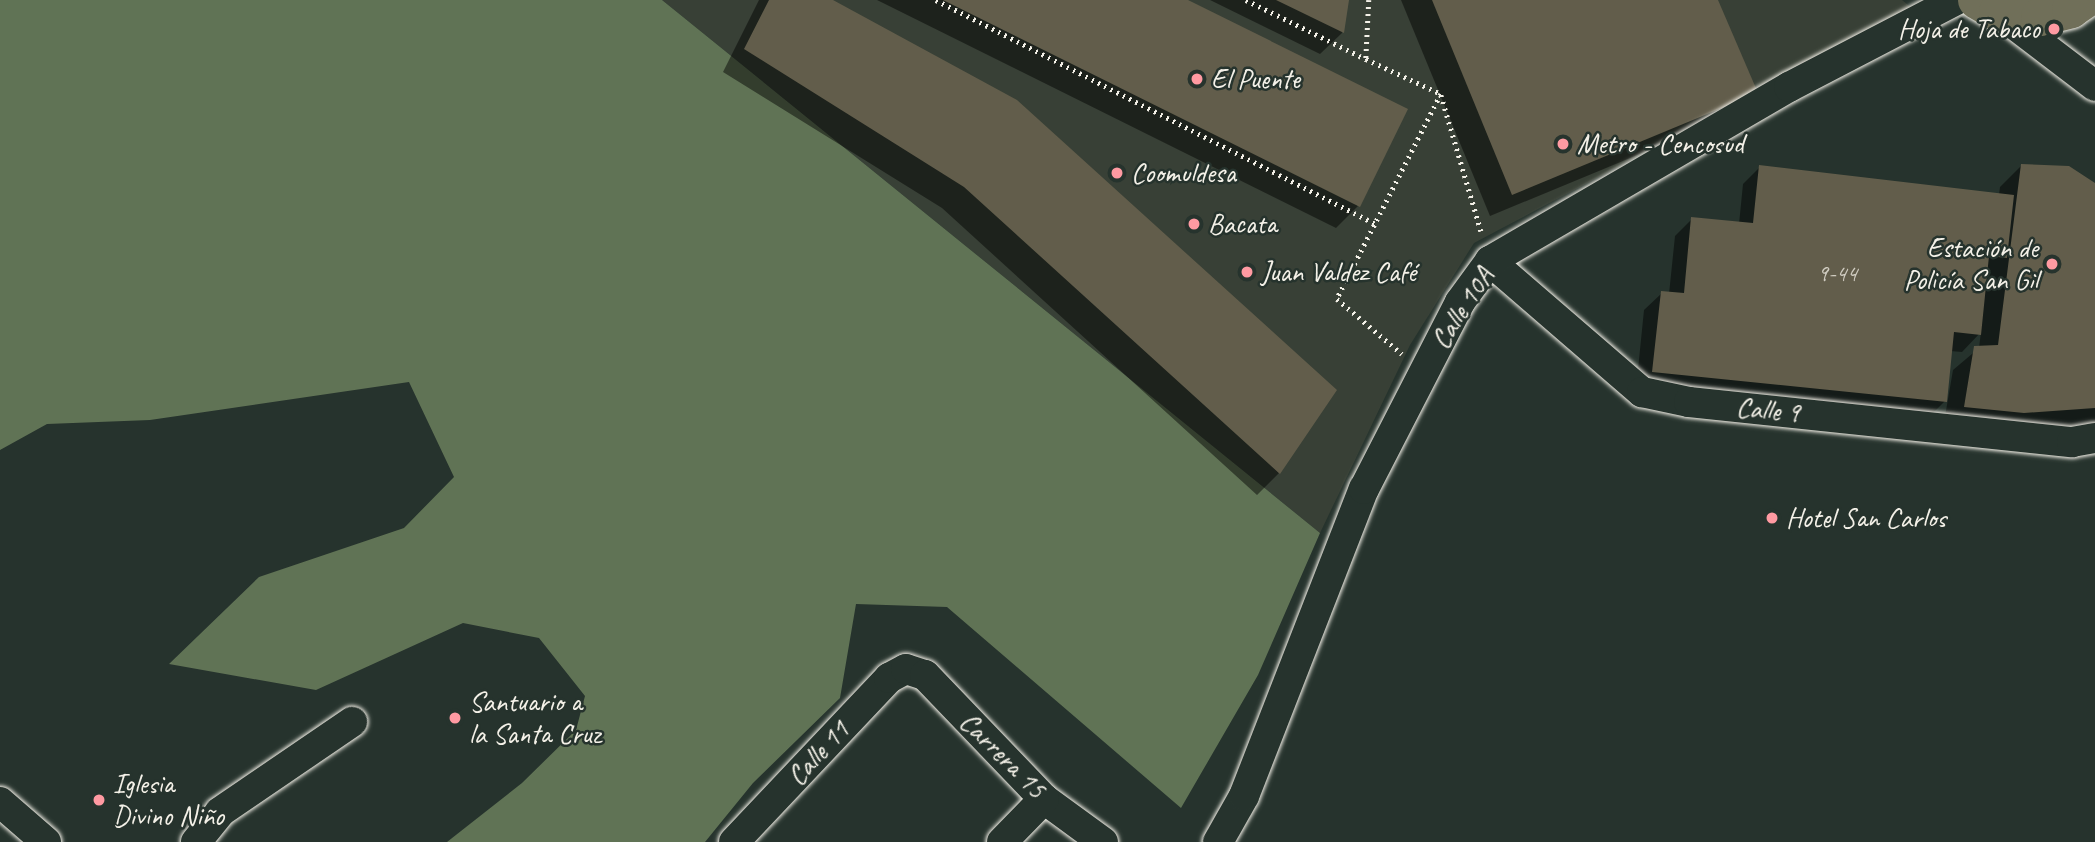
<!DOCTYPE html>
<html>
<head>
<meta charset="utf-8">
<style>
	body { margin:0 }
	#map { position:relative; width:2095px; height:842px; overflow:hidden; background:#26332d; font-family:Caveat,sans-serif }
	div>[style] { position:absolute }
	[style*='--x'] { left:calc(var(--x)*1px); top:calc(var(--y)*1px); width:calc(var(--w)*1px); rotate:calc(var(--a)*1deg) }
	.built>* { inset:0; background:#384036 }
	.green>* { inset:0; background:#607355 }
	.shadow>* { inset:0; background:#0007 }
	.building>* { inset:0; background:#625d4b }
	.path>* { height:4.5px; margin-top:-2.25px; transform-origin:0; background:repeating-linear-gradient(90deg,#f4f1e8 0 2px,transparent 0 7px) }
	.roads { filter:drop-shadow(0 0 2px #f4f1e8) drop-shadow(0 0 2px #f4f1e8) }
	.minor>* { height:30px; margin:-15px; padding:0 15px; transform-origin:15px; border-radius:15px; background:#26332d }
	.highway>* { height:38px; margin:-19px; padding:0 19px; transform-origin:19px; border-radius:19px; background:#706f59 }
	.dots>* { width:19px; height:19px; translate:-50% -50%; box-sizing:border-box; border:4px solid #26332d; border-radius:50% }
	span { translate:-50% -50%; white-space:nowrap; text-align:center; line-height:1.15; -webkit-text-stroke:5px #26332d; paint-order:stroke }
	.number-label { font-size:24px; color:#d0ccc1 }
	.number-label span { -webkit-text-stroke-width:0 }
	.poi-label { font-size:28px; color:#f4f1e8 }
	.right { translate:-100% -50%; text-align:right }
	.left { translate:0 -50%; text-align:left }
	.street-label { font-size:28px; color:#f4f1e8 }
</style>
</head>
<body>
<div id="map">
	<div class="built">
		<i style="clip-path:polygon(662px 0,1902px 0,1914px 10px,1474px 243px,1410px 345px,1320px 533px)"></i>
	</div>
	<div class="green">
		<i style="clip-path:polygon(0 0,662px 0,1320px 533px,1258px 675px,1181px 808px,947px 607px,856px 604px,840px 698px,753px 783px,705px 842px,447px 842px,522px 783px,576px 730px,585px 696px,539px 638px,463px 623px,316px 690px,169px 664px,259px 577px,404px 528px,454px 477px,409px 382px,150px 420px,47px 424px,0 450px)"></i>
	</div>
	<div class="shadow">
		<i style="clip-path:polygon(759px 0,830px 0,1279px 473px,1257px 495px,942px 208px,723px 72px)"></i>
		<i style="clip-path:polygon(877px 0,1184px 0,1358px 206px,1336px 228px)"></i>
		<i style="clip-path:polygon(1210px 0,1347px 0,1342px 33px,1320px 54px)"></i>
		<i style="clip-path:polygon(1401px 0,1716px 0,1734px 115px,1490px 216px)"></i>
		<i style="clip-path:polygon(2022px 165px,2095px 186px,2095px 425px,2048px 434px,1943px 428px,1953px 370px,1979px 348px,1981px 332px,1962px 352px,1950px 351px,1946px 400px,1928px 418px,1636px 389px,1644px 310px,1662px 293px,1669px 294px,1675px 236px,1692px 219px,1739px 224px,1743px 184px,1760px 167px,1999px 195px,2000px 187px)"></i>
	</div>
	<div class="building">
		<i style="clip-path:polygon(769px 0,833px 0,1017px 100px,1337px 390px,1280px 474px,964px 187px,744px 49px)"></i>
		<i style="clip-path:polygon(943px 0,1188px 0,1408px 109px,1360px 207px)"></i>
		<i style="clip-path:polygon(1276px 0,1349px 0,1344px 33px)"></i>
		<i style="clip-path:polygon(1432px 0,1718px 0,1758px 93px,1512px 195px)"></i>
		<i style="clip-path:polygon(2021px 164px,2069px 166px,2095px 183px,2095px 408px,2024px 413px,1964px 407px,1974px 346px,1998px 345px)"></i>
		<i style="clip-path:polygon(1759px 165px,2014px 195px,2007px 258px,1989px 256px,1981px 335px,1954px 332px,1947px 402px,1652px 372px,1661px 291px,1684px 293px,1691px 217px,1753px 223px)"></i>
	</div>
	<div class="path">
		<i style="--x:936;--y:0;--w:493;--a:27"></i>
		<i style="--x:1246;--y:0;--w:134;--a:26.2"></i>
		<i style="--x:1369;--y:0;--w:59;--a:92.9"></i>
		<i style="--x:1366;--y:59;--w:83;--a:25"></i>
		<i style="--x:1441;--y:94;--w:230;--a:116.9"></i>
		<i style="--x:1337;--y:299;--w:85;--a:40.2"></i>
		<i style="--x:1441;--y:95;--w:142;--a:73.6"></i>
	</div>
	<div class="roads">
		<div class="minor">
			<i style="--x:1998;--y:12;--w:122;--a:37.3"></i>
			<i style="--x:1490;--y:261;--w:201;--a:40.8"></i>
			<i style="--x:1642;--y:392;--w:48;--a:12"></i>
			<i style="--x:1689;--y:402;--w:385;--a:6"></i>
			<i style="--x:2072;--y:442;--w:23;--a:-10"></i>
			<i style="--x:0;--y:802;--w:61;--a:41"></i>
			<i style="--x:196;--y:842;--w:38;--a:-51"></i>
			<i style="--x:220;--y:812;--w:160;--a:-34.3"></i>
			<i style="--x:734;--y:842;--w:226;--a:-46.6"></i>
			<i style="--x:889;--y:678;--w:19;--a:-28"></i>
			<i style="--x:906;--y:669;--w:20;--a:18"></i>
			<i style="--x:925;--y:675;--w:172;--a:46.2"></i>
			<i style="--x:1044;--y:799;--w:73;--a:36.1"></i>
			<i style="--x:1002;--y:842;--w:60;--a:-45.7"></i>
			<i style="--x:1218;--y:842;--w:53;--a:-60.5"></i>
			<i style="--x:1244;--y:796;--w:330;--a:-68.7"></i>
			<i style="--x:1364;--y:489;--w:210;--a:-62.8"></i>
			<i style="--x:1460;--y:302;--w:51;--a:-53.8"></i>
			<i style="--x:1490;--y:261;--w:346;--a:-30.2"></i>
			<i style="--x:1789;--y:87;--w:188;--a:-27.5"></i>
		</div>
		<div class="highway">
			<i style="--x:1977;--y:0;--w:24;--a:30"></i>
			<i style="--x:1998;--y:12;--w:42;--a:6.8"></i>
			<i style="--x:2040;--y:17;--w:32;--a:-14"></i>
			<i style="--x:2071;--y:9;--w:16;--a:-35"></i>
		</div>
	</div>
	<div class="dots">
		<i style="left:2054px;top:29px;background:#ff9aa2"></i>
		<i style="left:1197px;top:79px;background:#ff9aa2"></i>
		<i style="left:1563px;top:144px;background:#ff9aa2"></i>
		<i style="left:1117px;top:173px;background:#ff9aa2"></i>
		<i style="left:1194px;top:224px;background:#ff9aa2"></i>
		<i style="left:2052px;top:264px;background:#ff9aa2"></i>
		<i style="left:1247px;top:272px;background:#ff9aa2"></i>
		<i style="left:1772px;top:518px;background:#ff9aa2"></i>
		<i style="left:455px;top:718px;background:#ff9aa2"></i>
		<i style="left:99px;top:800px;background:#ff9aa2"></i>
	</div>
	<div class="number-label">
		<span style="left:1837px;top:274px">9-44</span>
	</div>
	<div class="poi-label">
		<span class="right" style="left:2040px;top:29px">Hoja de Tabaco</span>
		<span class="left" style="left:1211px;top:79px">El Puente</span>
		<span class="left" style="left:1577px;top:144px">Metro - Cencosud</span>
		<span class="left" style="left:1131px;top:173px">Coomuldesa</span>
		<span class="left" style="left:1208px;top:224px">Bacata</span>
		<span class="right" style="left:2038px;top:264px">Estación de<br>Policía San Gil</span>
		<span class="left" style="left:1261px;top:272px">Juan Valdez Café</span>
		<span class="left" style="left:1786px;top:518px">Hotel San Carlos</span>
		<span class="left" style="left:469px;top:718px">Santuario a<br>la Santa Cruz</span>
		<span class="left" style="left:113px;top:800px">Iglesia<br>Divino Niño</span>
	</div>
	<div class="street-label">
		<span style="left:1462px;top:308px;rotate:-57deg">Calle 10A</span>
		<span style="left:1768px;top:410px;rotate:6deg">Calle 9</span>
		<span style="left:818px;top:753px;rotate:-47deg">Calle 11</span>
		<span style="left:1003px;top:755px;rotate:45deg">Carrera 15</span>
	</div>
</div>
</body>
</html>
